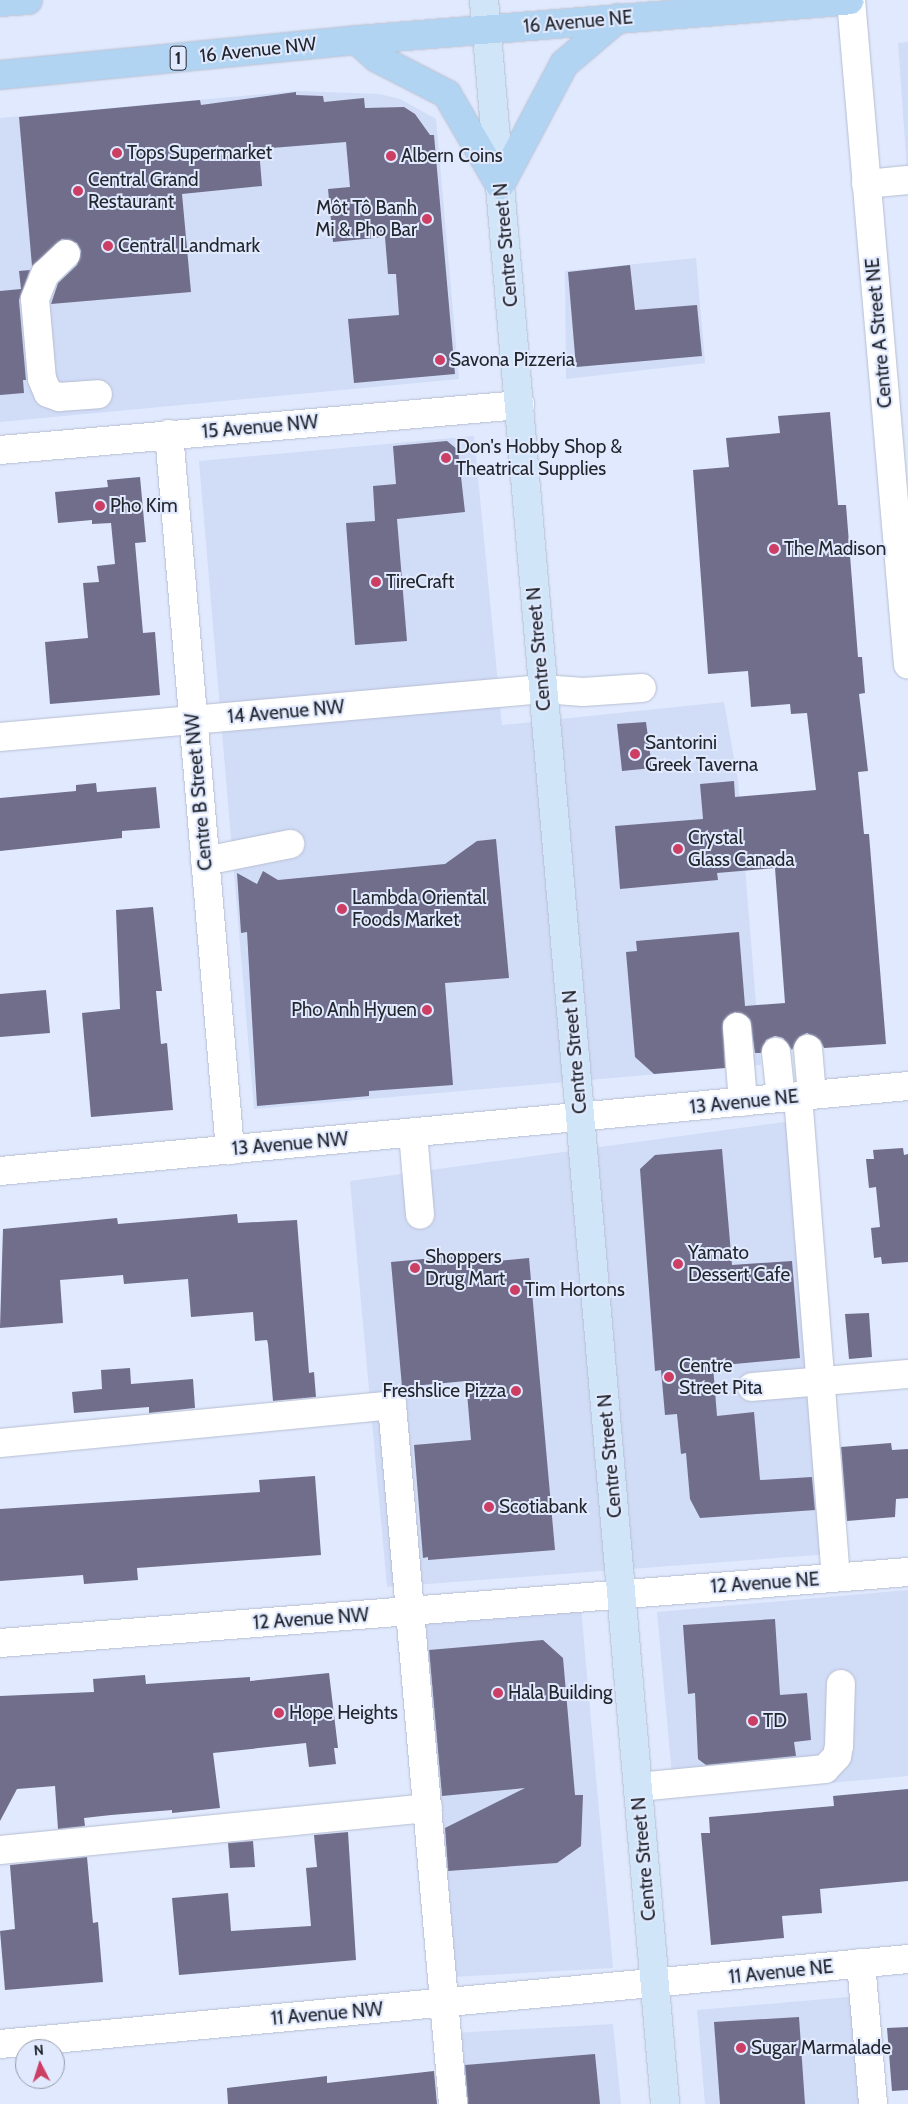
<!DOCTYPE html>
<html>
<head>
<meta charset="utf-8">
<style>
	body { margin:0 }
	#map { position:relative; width:908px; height:2104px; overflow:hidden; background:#e0e9fd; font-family:Cabin,sans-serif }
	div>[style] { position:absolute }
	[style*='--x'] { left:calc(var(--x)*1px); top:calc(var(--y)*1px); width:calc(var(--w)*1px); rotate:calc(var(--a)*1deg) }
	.built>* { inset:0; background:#d1dcf7 }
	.building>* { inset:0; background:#706e8b }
	.roads { filter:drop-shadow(0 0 1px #b6bed1) drop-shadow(0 0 1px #b6bed1) }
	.minor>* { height:28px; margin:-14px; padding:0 14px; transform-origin:14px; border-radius:14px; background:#fff }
	.major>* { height:28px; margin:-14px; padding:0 14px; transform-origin:14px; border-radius:14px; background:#d1e5f8 }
	.highway>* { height:28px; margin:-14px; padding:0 14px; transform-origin:14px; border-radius:14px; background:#b2d4f3 }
	.dots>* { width:14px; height:14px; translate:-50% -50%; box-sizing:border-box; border:2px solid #e0e9fd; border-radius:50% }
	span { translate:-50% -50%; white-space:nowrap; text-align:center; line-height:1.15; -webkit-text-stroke:4px #e0e9fd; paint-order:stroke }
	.shield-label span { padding:1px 4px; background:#e0e9fd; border:1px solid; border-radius:4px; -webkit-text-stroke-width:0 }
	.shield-label { font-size:18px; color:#23262d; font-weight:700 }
	.street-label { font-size:19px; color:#23262d }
	.poi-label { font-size:19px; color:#23262d }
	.left { translate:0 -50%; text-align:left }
	.right { translate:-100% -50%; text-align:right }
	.north { position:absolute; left:15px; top:2039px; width:50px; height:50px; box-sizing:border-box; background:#e0e9fd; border:1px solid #949baa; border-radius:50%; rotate:355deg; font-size:14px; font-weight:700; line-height:20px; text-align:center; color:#23262d }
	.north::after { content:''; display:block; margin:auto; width:18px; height:22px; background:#cd3e65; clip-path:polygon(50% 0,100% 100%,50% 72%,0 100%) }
</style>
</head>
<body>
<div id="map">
	<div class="built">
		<i style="clip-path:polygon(908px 42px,908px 170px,907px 170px,898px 43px)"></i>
		<i style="clip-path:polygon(297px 91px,379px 94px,400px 99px,436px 119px,459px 379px,0 422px,0 118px)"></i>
		<i style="clip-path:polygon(696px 258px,705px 363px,566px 379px,565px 271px)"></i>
		<i style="clip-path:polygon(474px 436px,502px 725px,724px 702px,738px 781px,761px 1065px,254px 1109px,199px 461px)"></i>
		<i style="clip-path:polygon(792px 1121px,830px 1554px,387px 1587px,350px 1181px)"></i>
		<i style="clip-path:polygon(908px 1590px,908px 1776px,674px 1797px,657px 1612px)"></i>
		<i style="clip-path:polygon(581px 1608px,613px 1968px,452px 1977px,421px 1617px)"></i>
		<i style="clip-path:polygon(859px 1996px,869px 2104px,705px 2104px,697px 2010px)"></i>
		<i style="clip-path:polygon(613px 2024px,621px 2104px,462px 2104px,455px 2033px)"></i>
	</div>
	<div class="building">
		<i style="clip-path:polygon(296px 92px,296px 95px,323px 96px,324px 102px,364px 98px,365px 108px,404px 107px,415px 114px,430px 135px,434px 135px,455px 374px,354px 383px,348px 319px,399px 315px,396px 274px,388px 274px,385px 237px,333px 242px,328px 189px,350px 187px,346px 142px,259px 149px,262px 186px,182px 194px,191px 292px,51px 304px,58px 283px,77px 265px,81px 251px,77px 243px,62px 239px,32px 266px,19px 117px,200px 100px,201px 105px)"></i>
		<i style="clip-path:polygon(630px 265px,635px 310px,697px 305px,702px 356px,576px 367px,568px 272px)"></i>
		<i style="clip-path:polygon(30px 270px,19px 300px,26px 380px,23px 380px,24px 393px,0 395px,0 291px,21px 289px,19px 271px)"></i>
		<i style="clip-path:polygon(830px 412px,838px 505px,846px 505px,858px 657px,862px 657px,865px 693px,859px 694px,868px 771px,858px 772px,864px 834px,869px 834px,886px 1044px,824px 1048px,820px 1040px,807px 1033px,799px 1037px,792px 1050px,783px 1038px,775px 1036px,766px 1040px,761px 1053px,755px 1053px,750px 1019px,735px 1012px,723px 1021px,725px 1068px,654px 1074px,635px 1057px,626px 952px,637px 951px,636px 941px,739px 932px,745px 1006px,785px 1003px,775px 868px,717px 873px,718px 880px,620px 889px,615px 826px,703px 819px,700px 784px,734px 781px,735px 797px,816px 790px,807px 713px,791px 714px,790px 704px,751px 707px,748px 671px,708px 674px,693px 470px,729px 467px,726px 438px,780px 433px,778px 416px)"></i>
		<i style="clip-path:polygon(447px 441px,458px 450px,465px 512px,397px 519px,407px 641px,355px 645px,346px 523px,375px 521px,373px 486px,396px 484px,393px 446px)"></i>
		<i style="clip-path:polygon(140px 477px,146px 542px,135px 543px,143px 633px,155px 632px,160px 695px,50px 704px,45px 642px,88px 638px,83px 583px,99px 582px,97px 566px,115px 564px,111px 523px,92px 524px,92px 520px,58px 523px,55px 492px,108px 487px,107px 480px)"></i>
		<i style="clip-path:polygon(646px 722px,652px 768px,622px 771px,617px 724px)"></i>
		<i style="clip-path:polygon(96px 783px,97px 792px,156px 787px,160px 828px,122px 831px,122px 838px,0 851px,0 798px,76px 791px,76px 785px)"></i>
		<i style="clip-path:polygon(496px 839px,509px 978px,445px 983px,453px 1085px,369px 1091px,369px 1096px,257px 1106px,247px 932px,241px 933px,237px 873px,257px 884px,263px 871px,278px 880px,445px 864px,477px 841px)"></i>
		<i style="clip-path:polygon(153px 907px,162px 991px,156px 991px,161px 1044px,167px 1043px,173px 1110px,91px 1117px,82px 1013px,120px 1009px,116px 910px)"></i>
		<i style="clip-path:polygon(46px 990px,50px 1033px,0 1037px,0 994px)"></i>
		<i style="clip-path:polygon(903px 1148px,904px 1155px,908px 1154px,908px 1262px,882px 1264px,881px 1257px,874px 1258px,871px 1228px,880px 1227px,876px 1187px,869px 1188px,866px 1159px,874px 1159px,873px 1150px)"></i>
		<i style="clip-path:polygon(722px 1149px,732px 1265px,792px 1261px,800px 1358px,713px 1366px,717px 1416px,754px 1412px,760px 1480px,812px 1477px,815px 1510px,700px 1518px,690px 1499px,686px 1453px,681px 1454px,677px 1414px,665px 1415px,661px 1370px,655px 1371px,640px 1169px,655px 1155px)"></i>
		<i style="clip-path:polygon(237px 1214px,238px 1223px,297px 1220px,309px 1373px,314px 1372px,316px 1397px,273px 1401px,268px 1344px,267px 1340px,255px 1341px,253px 1312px,191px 1317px,188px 1279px,124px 1284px,123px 1275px,60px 1280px,63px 1323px,0 1328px,3px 1229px,117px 1218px,118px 1224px)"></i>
		<i style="clip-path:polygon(477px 1254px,478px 1263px,529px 1258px,555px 1550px,428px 1560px,428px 1557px,423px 1558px,414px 1445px,471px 1440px,466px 1381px,402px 1387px,391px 1262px)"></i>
		<i style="clip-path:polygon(869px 1313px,872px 1357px,849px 1359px,845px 1314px)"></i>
		<i style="clip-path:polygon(130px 1368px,131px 1384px,193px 1379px,195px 1408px,149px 1413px,149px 1407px,74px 1413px,72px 1392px,102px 1389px,101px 1370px)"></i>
		<i style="clip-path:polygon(891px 1443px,892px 1450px,908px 1449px,908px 1498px,896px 1499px,895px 1517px,847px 1521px,841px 1447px)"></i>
		<i style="clip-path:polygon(315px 1476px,321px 1555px,137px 1568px,138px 1580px,84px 1584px,83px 1575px,0 1581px,0 1509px,260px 1492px,259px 1480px)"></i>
		<i style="clip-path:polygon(775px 1619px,780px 1695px,807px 1693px,811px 1740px,794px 1742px,796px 1756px,706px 1765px,698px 1759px,695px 1693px,688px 1694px,683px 1625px)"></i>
		<i style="clip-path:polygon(543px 1640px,563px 1658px,575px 1795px,583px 1795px,581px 1846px,557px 1863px,448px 1871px,445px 1828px,525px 1788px,442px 1796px,429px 1650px)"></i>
		<i style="clip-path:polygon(329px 1673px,338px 1748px,334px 1748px,336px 1764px,309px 1767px,306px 1743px,213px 1753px,220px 1808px,172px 1813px,172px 1810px,111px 1815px,84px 1818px,85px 1826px,58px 1829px,55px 1786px,17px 1789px,0 1821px,0 1696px,94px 1692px,93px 1679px,145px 1675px,146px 1684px,250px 1677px,250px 1681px)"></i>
		<i style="clip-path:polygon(908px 1789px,908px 1881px,820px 1889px,822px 1913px,782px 1916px,784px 1938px,711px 1945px,701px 1833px,710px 1833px,709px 1817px,834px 1806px,833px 1796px)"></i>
		<i style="clip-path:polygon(348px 1832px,356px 1960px,179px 1975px,172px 1898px,228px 1893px,231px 1931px,311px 1926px,306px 1868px,317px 1867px,314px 1835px)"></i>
		<i style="clip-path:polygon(253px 1841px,255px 1867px,230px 1868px,228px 1843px)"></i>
		<i style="clip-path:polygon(87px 1857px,93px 1923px,98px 1922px,103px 1982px,5px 1990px,0 1931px,15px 1929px,10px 1865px)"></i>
		<i style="clip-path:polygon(799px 2017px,805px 2104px,720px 2104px,714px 2022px)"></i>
		<i style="clip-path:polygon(908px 2027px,908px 2090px,892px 2091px,887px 2028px)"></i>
		<i style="clip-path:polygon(595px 2054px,600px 2104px,468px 2104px,465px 2065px)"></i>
		<i style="clip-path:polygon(434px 2071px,437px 2104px,228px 2104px,227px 2088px,327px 2076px,327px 2083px)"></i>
	</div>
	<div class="roads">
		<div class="minor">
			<i style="--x:851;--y:0;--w:667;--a:85.1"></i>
			<i style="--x:866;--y:184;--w:42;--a:-5.4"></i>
			<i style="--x:66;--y:254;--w:29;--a:136"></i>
			<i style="--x:45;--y:274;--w:27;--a:112"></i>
			<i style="--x:35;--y:299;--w:80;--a:85"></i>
			<i style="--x:42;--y:379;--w:15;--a:67"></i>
			<i style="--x:48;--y:393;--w:12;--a:20"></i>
			<i style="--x:59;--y:397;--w:39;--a:-4"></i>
			<i style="--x:169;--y:434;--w:719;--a:85.13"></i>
			<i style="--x:0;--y:450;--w:522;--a:-4.95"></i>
			<i style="--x:0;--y:737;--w:545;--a:-5.05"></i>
			<i style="--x:543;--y:689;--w:40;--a:4.3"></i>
			<i style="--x:583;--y:692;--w:59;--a:-3.9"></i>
			<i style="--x:205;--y:861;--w:87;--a:-11.3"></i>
			<i style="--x:737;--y:1027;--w:75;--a:85.4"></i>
			<i style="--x:808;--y:1049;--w:46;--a:85"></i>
			<i style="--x:776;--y:1052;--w:46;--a:83.8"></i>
			<i style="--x:798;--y:1096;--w:482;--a:85.5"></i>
			<i style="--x:413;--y:1133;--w:82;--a:85.1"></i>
			<i style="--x:0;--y:1171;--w:912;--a:-5.35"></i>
			<i style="--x:752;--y:1387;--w:157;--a:-4.8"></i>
			<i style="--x:0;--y:1443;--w:394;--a:-5.5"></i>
			<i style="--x:392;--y:1405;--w:702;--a:85.01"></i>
			<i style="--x:0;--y:1643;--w:911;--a:-4.47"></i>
			<i style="--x:638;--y:1787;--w:188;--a:-5.5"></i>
			<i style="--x:825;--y:1769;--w:18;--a:-47"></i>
			<i style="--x:837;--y:1756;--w:10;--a:-79"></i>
			<i style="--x:839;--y:1746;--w:62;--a:-88.2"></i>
			<i style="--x:0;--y:1850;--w:430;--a:-5.6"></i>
			<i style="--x:861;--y:1963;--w:142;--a:85.1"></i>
			<i style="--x:0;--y:2044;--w:912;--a:-5.35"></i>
		</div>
		<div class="major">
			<i style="--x:484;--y:0;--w:2112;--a:85.08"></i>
		</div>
		<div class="highway">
			<i style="--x:0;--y:2;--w:28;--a:-4"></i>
			<i style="--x:357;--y:40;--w:27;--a:42"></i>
			<i style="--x:377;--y:58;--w:79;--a:27.2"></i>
			<i style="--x:447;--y:94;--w:105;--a:59.8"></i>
			<i style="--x:0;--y:75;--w:359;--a:-5.6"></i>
			<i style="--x:357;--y:40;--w:494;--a:-4.6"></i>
			<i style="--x:500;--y:185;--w:137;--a:-62.1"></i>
			<i style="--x:564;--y:64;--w:71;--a:-40.4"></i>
		</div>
	</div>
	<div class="dots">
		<i style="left:117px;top:153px;background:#cd3e65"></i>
		<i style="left:391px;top:156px;background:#cd3e65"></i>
		<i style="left:78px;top:191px;background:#cd3e65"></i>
		<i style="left:427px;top:219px;background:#cd3e65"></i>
		<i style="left:108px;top:246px;background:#cd3e65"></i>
		<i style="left:440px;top:360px;background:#cd3e65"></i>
		<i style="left:446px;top:458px;background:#cd3e65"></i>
		<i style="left:100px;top:506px;background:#cd3e65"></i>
		<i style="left:774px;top:549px;background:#cd3e65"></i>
		<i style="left:376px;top:582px;background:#cd3e65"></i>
		<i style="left:635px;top:754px;background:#cd3e65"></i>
		<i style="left:678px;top:849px;background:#cd3e65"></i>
		<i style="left:342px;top:909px;background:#cd3e65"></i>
		<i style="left:427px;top:1010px;background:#cd3e65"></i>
		<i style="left:678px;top:1264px;background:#cd3e65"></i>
		<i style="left:415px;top:1268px;background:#cd3e65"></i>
		<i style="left:515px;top:1290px;background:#cd3e65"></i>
		<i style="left:669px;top:1377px;background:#cd3e65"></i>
		<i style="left:516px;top:1391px;background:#cd3e65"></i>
		<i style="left:489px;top:1507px;background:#cd3e65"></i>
		<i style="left:498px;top:1693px;background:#cd3e65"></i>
		<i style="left:279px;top:1713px;background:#cd3e65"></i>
		<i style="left:753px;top:1721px;background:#cd3e65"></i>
		<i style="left:741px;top:2048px;background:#cd3e65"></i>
	</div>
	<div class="shield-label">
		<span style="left:178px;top:58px">1</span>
	</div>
	<div class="street-label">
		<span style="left:578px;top:22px;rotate:-5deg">16 Avenue NE</span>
		<span style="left:258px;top:50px;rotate:-6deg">16 Avenue NW</span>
		<span style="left:506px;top:245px;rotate:-95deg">Centre Street N</span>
		<span style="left:879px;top:333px;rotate:-95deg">Centre A Street NE</span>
		<span style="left:260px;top:427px;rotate:-5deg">15 Avenue NW</span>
		<span style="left:539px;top:649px;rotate:-95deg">Centre Street N</span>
		<span style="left:286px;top:712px;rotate:-5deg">14 Avenue NW</span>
		<span style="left:199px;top:792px;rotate:-95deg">Centre B Street NW</span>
		<span style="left:575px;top:1052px;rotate:-95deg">Centre Street N</span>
		<span style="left:744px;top:1102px;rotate:-6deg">13 Avenue NE</span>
		<span style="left:290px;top:1144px;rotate:-5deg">13 Avenue NW</span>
		<span style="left:610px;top:1456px;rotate:-95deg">Centre Street N</span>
		<span style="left:765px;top:1583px;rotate:-4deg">12 Avenue NE</span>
		<span style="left:311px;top:1619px;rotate:-4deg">12 Avenue NW</span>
		<span style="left:644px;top:1859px;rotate:-95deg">Centre Street N</span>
		<span style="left:781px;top:1972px;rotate:-6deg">11 Avenue NE</span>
		<span style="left:327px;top:2014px;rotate:-5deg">11 Avenue NW</span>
	</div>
	<div class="poi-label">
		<span class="left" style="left:127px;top:153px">Tops Supermarket</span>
		<span class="left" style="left:401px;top:156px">Albern Coins</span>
		<span class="left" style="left:88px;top:191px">Central Grand<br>Restaurant</span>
		<span class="right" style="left:417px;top:219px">Môt Tô Banh<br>Mi &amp; Pho Bar</span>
		<span class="left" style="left:118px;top:246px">Central Landmark</span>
		<span class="left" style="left:450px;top:360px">Savona Pizzeria</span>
		<span class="left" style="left:456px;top:458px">Don's Hobby Shop &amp;<br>Theatrical Supplies</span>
		<span class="left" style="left:110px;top:506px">Pho Kim</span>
		<span class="left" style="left:784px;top:549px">The Madison</span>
		<span class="left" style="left:386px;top:582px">TireCraft</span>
		<span class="left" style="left:645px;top:754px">Santorini<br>Greek Taverna</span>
		<span class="left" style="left:688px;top:849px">Crystal<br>Glass Canada</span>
		<span class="left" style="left:352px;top:909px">Lambda Oriental<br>Foods Market</span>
		<span class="right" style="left:417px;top:1010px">Pho Anh Hyuen</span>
		<span class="left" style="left:688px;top:1264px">Yamato<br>Dessert Cafe</span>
		<span class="left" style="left:425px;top:1268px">Shoppers<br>Drug Mart</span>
		<span class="left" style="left:525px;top:1290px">Tim Hortons</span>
		<span class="left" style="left:679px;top:1377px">Centre<br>Street Pita</span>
		<span class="right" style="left:506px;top:1391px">Freshslice Pizza</span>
		<span class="left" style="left:499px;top:1507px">Scotiabank</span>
		<span class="left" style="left:508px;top:1693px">Hala Building</span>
		<span class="left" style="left:289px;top:1713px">Hope Heights</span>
		<span class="left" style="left:763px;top:1721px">TD</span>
		<span class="left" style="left:751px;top:2048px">Sugar Marmalade</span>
	</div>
	<div class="north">N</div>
</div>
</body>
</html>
